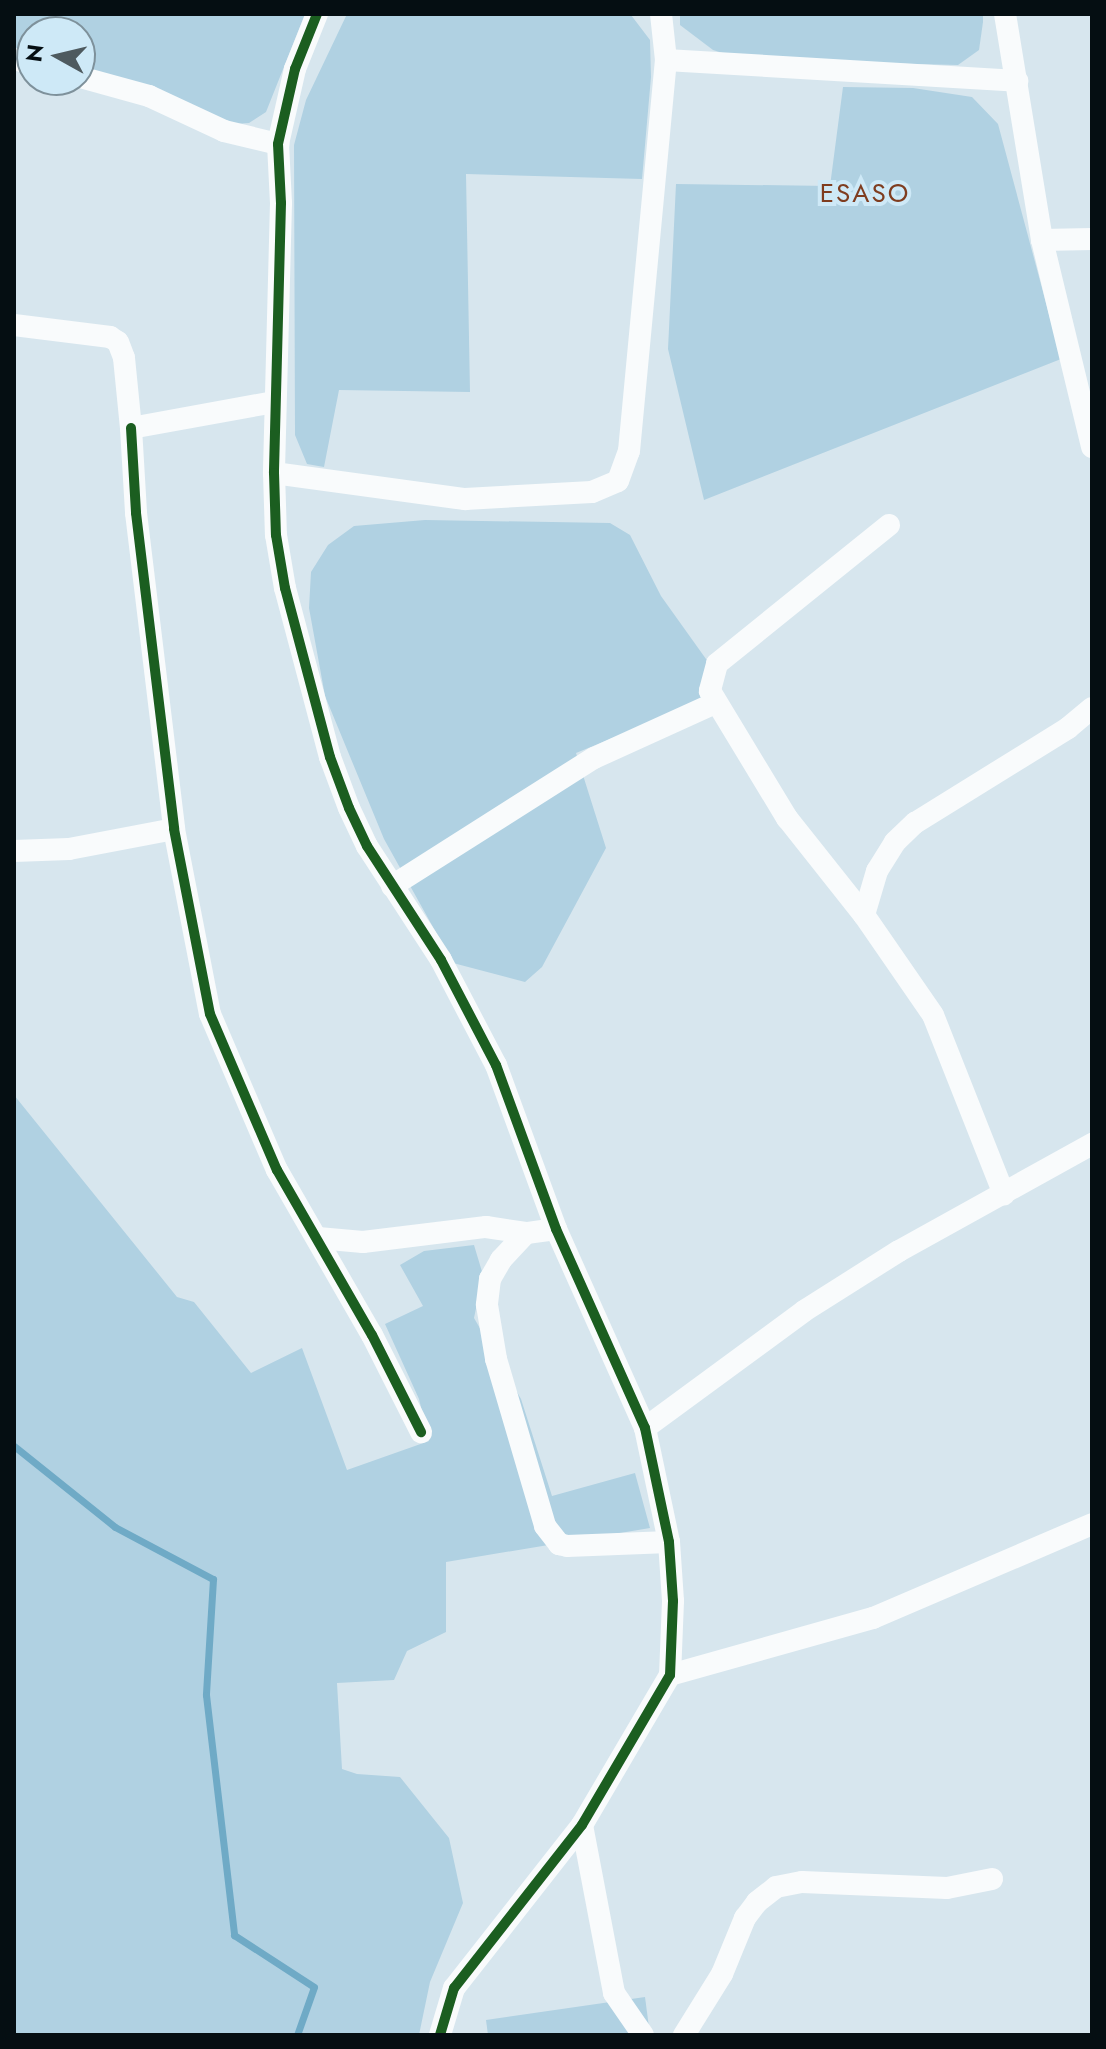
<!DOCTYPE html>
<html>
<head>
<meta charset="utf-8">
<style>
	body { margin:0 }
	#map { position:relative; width:1106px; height:2049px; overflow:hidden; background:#d7e6ee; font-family:Jost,sans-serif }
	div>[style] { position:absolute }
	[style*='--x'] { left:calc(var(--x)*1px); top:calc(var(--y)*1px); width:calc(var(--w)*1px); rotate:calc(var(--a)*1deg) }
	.green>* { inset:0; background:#b0d1e2 }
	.stream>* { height:7px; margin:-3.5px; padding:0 3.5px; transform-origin:3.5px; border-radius:3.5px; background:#6faac6 }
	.minor>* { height:22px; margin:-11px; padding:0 11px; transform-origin:11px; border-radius:11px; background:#f9fbfc }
	.cycleway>* { height:10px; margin:-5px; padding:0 5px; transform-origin:5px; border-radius:5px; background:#1b5e20 }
	span { translate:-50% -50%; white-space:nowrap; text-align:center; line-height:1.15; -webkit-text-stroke:8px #cee9f7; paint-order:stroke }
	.quarter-label { font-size:26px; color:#7f3d20; letter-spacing:2px }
	.frame { position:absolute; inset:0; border:16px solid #050e12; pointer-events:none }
	.north { position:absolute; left:16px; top:16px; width:80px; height:80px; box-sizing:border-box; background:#cee9f7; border:2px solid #7e919b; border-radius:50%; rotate:278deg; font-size:22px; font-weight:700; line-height:32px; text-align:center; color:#050e12 }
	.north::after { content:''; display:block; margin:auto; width:28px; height:36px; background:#4e5a5f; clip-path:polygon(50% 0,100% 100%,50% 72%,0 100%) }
</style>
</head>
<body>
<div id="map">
	<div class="green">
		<i style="clip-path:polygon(14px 14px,305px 14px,266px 112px,249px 123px,235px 124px,80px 70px,80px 32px,32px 32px,32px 53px,14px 47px)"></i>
		<i style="clip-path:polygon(347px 14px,631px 15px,650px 40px,651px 77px,642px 179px,466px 174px,470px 392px,339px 390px,324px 467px,307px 464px,295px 435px,294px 145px,306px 100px)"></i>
		<i style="clip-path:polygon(680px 14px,983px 14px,983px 22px,979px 50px,958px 65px,745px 60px,713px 50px,680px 25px)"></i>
		<i style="clip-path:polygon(843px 87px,913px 88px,972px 97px,998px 124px,1061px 359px,704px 500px,668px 349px,676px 184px,830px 186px)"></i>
		<i style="clip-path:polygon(425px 520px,610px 523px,630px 535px,661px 596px,716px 673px,706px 700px,576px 753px,606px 848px,542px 967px,525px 982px,453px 963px,384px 839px,325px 696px,309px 608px,311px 572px,328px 545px,354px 526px)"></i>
		<i style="clip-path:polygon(14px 1095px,177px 1297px,194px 1302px,251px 1373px,302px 1348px,347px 1470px,429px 1441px,419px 1399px,385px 1324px,423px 1306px,400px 1265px,424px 1251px,474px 1245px,483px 1275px,474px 1318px,521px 1399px,552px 1496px,635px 1473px,650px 1528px,446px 1562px,446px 1632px,407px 1651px,394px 1680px,337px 1683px,342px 1769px,357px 1774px,400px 1777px,449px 1838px,463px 1903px,430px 1982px,419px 2035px,14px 2035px)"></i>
		<i style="clip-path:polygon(645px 1997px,650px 2035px,488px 2035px,486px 2020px)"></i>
	</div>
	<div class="stream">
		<i style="--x:14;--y:1446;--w:129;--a:38.7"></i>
		<i style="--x:115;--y:1527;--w:111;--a:28"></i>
		<i style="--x:213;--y:1579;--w:116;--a:93.5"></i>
		<i style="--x:206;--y:1695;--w:242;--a:83.3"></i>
		<i style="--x:234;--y:1935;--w:95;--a:33"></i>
		<i style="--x:314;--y:1987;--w:51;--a:109.5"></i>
	</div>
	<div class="minor">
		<i style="--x:317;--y:14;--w:59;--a:111.8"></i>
		<i style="--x:295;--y:69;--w:77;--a:102.8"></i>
		<i style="--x:278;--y:144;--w:59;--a:87.1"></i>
		<i style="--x:281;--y:203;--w:270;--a:91.5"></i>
		<i style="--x:274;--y:473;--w:62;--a:88.2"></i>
		<i style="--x:276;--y:535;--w:54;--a:80.4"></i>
		<i style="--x:285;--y:588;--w:175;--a:75.1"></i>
		<i style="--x:330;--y:757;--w:54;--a:69.6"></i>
		<i style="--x:349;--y:808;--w:42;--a:64.7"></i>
		<i style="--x:367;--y:846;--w:136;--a:57"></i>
		<i style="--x:441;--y:960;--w:119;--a:62.4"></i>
		<i style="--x:496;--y:1065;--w:175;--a:69.9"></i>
		<i style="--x:556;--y:1229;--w:218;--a:65.9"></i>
		<i style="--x:645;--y:1428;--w:116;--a:78.1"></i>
		<i style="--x:669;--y:1542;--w:59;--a:86.1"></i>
		<i style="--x:673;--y:1601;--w:74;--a:92.3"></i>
		<i style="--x:670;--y:1675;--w:174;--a:120.4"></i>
		<i style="--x:582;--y:1825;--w:207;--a:128.1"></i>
		<i style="--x:454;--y:1988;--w:49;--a:106.6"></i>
		<i style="--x:1005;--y:14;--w:229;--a:80.7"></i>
		<i style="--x:1042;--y:240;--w:213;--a:76.4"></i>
		<i style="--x:14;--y:59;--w:19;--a:16"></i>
		<i style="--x:666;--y:60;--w:352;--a:3.4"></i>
		<i style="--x:80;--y:77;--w:72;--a:15.4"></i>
		<i style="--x:149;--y:96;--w:83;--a:25"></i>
		<i style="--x:224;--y:131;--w:56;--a:13.5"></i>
		<i style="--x:1042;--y:240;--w:50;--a:-1.1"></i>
		<i style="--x:14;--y:325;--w:97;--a:7.1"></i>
		<i style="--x:110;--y:337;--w:9;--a:32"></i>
		<i style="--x:118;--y:342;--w:17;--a:69"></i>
		<i style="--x:124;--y:358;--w:70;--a:84.3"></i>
		<i style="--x:131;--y:428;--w:145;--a:-10.3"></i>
		<i style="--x:131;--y:428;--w:85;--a:86.6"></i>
		<i style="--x:136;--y:513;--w:318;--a:83.1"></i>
		<i style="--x:174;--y:829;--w:188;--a:79"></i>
		<i style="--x:210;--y:1014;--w:170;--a:66.8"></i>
		<i style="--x:277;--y:1170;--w:190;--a:60.1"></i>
		<i style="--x:372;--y:1335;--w:109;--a:63.2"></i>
		<i style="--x:274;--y:473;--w:193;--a:7.8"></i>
		<i style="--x:465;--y:499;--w:127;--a:-3.2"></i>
		<i style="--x:592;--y:492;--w:28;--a:-23"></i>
		<i style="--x:618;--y:481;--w:32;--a:-70"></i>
		<i style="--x:629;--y:451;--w:393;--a:-84.6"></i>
		<i style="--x:666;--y:60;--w:46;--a:-96.2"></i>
		<i style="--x:889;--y:525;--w:221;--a:141.1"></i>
		<i style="--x:717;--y:664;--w:28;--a:105"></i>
		<i style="--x:710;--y:691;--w:149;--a:58.8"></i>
		<i style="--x:787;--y:818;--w:124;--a:51.6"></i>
		<i style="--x:864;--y:915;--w:121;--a:55.4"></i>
		<i style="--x:933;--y:1015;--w:193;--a:68.4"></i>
		<i style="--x:14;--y:851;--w:55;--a:-2.1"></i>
		<i style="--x:69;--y:849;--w:107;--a:-10.8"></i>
		<i style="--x:392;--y:886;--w:239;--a:-32.4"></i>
		<i style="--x:594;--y:758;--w:133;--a:-24.4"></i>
		<i style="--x:864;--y:915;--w:46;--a:-73.5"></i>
		<i style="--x:877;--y:871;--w:34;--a:-58"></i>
		<i style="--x:895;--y:842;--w:28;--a:-44"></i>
		<i style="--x:915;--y:823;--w:180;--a:-31.8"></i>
		<i style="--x:1068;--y:728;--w:31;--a:-40"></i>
		<i style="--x:556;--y:1229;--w:30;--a:172"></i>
		<i style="--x:526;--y:1233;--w:37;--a:133"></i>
		<i style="--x:501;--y:1260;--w:22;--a:120"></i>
		<i style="--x:490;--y:1279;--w:26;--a:97"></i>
		<i style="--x:487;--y:1305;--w:55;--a:80.5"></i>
		<i style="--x:496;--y:1359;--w:174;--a:73.6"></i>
		<i style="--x:545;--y:1526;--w:23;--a:52"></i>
		<i style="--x:559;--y:1544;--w:8;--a:14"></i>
		<i style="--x:567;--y:1546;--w:102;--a:-2.2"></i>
		<i style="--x:318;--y:1238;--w:45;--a:5.1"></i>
		<i style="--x:363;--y:1242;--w:124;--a:-7"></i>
		<i style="--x:486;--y:1227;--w:40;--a:8.5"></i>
		<i style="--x:645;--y:1428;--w:197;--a:-36.3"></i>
		<i style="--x:804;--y:1311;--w:112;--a:-32.3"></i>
		<i style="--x:899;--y:1251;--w:221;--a:-29"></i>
		<i style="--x:670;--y:1675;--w:211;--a:-15.7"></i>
		<i style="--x:873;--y:1618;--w:238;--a:-23.2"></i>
		<i style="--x:582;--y:1825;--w:171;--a:79.2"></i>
		<i style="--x:614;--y:1993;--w:51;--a:55.4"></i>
		<i style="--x:684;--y:2035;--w:72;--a:-58.1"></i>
		<i style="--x:722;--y:1974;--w:61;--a:-67.7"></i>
		<i style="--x:745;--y:1918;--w:20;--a:-53"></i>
		<i style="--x:757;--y:1902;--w:24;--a:-38"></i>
		<i style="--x:776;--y:1887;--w:26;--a:-11"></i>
		<i style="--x:802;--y:1882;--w:145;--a:2.4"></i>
		<i style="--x:947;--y:1888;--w:46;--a:-11.3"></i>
	</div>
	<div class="cycleway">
		<i style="--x:317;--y:14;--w:59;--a:111.8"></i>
		<i style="--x:295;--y:69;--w:77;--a:102.8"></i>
		<i style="--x:278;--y:144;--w:59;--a:87.1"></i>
		<i style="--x:281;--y:203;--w:270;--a:91.5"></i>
		<i style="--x:274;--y:473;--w:62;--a:88.2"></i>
		<i style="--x:276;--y:535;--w:54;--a:80.4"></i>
		<i style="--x:285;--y:588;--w:175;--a:75.1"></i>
		<i style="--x:330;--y:757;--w:54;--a:69.6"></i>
		<i style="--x:349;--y:808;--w:42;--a:64.7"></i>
		<i style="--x:367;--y:846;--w:136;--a:57"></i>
		<i style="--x:441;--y:960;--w:119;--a:62.4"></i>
		<i style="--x:496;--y:1065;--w:175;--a:69.9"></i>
		<i style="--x:556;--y:1229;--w:218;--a:65.9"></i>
		<i style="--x:645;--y:1428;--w:116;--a:78.1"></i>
		<i style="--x:669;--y:1542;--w:59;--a:86.1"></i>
		<i style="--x:673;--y:1601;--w:74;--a:92.3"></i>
		<i style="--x:670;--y:1675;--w:174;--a:120.4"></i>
		<i style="--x:582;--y:1825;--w:207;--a:128.1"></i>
		<i style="--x:454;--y:1988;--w:49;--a:106.6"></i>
		<i style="--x:131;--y:428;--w:85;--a:86.6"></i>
		<i style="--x:136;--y:513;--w:318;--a:83.1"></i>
		<i style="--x:174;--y:829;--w:188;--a:79"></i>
		<i style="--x:210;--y:1014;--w:170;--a:66.8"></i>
		<i style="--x:277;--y:1170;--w:190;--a:60.1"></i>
		<i style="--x:372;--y:1335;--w:109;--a:63.2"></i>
	</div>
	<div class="quarter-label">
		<span style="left:865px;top:194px">ESASO</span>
	</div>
	<div class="frame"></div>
	<div class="north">N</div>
</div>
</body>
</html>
